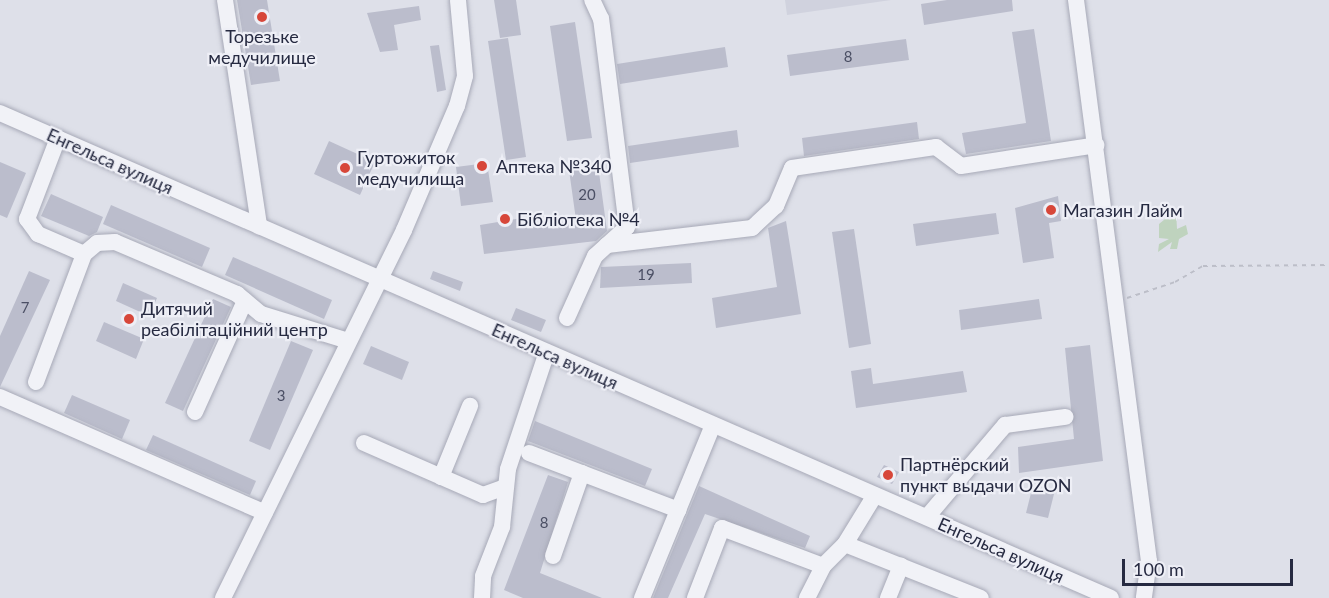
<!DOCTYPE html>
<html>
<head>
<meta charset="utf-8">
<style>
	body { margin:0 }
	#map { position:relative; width:1329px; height:598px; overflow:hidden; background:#dee0e9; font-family:Lato,sans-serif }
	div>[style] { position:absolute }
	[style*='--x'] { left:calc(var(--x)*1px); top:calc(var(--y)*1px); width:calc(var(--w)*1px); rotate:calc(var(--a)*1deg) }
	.built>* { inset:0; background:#d0d2de }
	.green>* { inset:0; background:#bfd3be }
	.building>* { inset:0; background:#bbbdcc }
	.path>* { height:2px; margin-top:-1px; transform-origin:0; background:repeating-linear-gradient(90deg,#bcbec8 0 4.5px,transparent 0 9px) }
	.roads { filter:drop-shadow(0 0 2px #a7a9b7) drop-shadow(0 0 2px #a7a9b7) }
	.minor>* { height:16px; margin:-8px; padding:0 8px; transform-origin:8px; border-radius:8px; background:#f1f2f7 }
	.dots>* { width:16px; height:16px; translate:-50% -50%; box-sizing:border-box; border:3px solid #eeeff6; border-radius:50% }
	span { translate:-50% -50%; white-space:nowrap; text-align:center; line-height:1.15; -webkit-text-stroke:4.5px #eeeff6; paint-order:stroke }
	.number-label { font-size:15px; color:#4b4f64 }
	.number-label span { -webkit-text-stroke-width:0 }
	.poi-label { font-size:18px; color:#262a41 }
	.left { translate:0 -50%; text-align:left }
	.street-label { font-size:18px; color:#262a41 }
	.scale { position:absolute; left:1122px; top:559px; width:171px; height:27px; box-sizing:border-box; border:3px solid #262a41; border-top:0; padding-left:8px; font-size:18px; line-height:21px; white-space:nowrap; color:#262a41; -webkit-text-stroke:4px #eeeff6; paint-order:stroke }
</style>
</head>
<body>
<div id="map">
	<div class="built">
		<i style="clip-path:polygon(785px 0,891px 0,787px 15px)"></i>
	</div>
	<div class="green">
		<i style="clip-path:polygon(1176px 210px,1177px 229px,1186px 225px,1188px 234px,1179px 239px,1177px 249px,1170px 249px,1172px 242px,1158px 252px,1159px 244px,1169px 239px,1159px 238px,1159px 224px)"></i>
	</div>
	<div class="building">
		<i style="clip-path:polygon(237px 0,267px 0,280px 81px,251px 85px)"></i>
		<i style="clip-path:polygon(494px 0,516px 0,521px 35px,500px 38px)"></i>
		<i style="clip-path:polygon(947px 0,1012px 0,1013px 11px,924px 25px,921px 4px)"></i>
		<i style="clip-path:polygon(419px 6px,421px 20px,394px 25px,398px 50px,380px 52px,367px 13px)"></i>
		<i style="clip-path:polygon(575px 22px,592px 138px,567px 141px,550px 26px)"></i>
		<i style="clip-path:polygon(1034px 29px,1051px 141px,966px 154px,962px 133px,1026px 123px,1012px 32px)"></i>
		<i style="clip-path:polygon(508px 38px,526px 157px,506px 160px,488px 41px)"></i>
		<i style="clip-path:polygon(906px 39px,909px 60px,790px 76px,787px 55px)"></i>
		<i style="clip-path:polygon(439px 45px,446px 90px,437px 92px,430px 46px)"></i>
		<i style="clip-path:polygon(725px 47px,728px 67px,620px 84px,617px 64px)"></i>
		<i style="clip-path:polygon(917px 122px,919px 139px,804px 156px,802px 138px)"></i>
		<i style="clip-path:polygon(737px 130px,739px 147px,630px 163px,628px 146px)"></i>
		<i style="clip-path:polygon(329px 141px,375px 162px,360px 195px,314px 174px)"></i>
		<i style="clip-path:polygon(0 162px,26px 173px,7px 218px,0 215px)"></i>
		<i style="clip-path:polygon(487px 163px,493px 202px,461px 206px,456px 167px)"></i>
		<i style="clip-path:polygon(598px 165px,607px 231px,596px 241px,484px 254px,480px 225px,522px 218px,524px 228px,576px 220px,569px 170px)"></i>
		<i style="clip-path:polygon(51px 194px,103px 217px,97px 232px,89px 236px,41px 216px)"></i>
		<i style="clip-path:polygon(1058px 196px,1061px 221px,1049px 223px,1054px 258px,1023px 263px,1015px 208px)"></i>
		<i style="clip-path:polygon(111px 205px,210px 248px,202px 267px,103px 224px)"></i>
		<i style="clip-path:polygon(996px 213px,999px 234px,916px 246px,913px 224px)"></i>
		<i style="clip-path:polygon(786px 221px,801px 314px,716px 328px,712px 298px,777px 287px,768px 228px)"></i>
		<i style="clip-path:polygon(854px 229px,871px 344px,849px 348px,832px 232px)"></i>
		<i style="clip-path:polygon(233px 257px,332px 300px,324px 319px,225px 275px)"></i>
		<i style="clip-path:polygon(691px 263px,692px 283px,600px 288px,601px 267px)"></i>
		<i style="clip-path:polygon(29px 271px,50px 280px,0 387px,0 336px)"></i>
		<i style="clip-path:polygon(433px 271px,463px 282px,460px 291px,430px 279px)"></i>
		<i style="clip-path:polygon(123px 283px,157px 298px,149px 316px,116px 301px)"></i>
		<i style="clip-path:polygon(213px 299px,231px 307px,183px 411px,165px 403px)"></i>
		<i style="clip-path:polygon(1039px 299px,1042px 319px,961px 330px,959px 310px)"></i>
		<i style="clip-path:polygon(516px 308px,546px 320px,541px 332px,511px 320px)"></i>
		<i style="clip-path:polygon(104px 322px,144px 339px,136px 359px,96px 341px)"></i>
		<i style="clip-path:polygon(291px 341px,313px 350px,270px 450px,249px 441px)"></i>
		<i style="clip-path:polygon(1090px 345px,1103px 461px,1019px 473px,1018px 447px,1074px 439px,1065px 348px)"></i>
		<i style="clip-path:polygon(371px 346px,409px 362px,402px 380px,363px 364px)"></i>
		<i style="clip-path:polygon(871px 368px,873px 384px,963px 371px,967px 392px,856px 408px,851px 371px)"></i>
		<i style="clip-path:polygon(72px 395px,130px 420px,122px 439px,64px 413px)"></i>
		<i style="clip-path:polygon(535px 421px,652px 469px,645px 486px,528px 441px)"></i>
		<i style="clip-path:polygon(153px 435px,256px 481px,250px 495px,146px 450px)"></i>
		<i style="clip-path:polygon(884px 465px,899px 472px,892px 484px,877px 477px)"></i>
		<i style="clip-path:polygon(548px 475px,568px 482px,540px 573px,602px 598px,523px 598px,504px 590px)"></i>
		<i style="clip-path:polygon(699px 486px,810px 536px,805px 548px,705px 514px,668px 598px,653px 598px)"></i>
		<i style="clip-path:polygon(1032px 489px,1054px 494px,1048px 518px,1026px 513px)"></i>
	</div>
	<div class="path">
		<i style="--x:1127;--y:298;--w:51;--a:-18.4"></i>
		<i style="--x:1175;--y:282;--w:32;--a:-30"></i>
		<i style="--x:1203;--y:266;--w:126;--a:-0.5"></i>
	</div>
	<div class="roads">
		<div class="minor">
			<i style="--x:225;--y:0;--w:229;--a:81.4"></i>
			<i style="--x:1076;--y:0;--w:566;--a:82.59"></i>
			<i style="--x:1149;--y:561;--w:37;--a:98"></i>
			<i style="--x:0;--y:113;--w:1212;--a:23.58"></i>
			<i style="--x:58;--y:138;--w:87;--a:110.9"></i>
			<i style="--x:27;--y:219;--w:19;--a:54"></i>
			<i style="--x:38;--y:234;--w:50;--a:23.5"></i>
			<i style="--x:84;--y:254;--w:17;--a:-40"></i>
			<i style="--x:97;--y:243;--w:18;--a:-3"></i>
			<i style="--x:115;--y:242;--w:133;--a:23.1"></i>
			<i style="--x:237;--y:294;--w:31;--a:40"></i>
			<i style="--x:261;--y:314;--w:91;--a:17.2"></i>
			<i style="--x:607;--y:245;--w:146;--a:-6.7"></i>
			<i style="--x:752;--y:228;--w:33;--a:-43"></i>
			<i style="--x:776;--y:206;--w:41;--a:-67.2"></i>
			<i style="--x:792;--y:168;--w:146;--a:-8.3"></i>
			<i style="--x:936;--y:147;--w:31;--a:37"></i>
			<i style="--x:961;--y:166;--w:137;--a:-8.8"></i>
			<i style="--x:567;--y:318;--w:68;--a:-65.7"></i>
			<i style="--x:595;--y:256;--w:43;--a:-42.2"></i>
			<i style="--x:627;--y:227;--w:210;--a:-97.1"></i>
			<i style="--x:601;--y:19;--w:21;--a:-115"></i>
			<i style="--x:36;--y:382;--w:137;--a:-69.4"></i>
			<i style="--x:0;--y:397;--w:289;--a:23.6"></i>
			<i style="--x:195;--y:412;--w:122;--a:-65.8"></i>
			<i style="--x:364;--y:443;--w:130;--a:23.6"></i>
			<i style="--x:483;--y:495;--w:23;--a:-20"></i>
			<i style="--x:529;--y:453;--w:160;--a:20.9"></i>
			<i style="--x:441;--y:477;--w:77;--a:-67.8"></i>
			<i style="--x:927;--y:517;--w:121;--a:-49.7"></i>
			<i style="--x:1005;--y:425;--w:61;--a:-7.6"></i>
			<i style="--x:845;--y:544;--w:146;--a:21.7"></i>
			<i style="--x:553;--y:556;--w:88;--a:-70.7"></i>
			<i style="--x:223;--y:598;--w:410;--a:-63.8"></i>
			<i style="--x:404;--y:230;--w:135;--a:-66.9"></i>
			<i style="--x:457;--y:106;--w:31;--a:-75"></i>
			<i style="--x:465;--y:76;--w:76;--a:-95.3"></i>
			<i style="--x:482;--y:598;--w:22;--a:-87"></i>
			<i style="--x:483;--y:576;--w:53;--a:-68.8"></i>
			<i style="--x:502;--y:527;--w:58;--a:-84.1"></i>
			<i style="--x:508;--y:469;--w:123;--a:-71.6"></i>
			<i style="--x:642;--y:598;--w:187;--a:-67.7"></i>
			<i style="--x:695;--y:598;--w:75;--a:-68.9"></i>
			<i style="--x:722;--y:528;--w:108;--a:20.6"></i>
			<i style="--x:823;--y:566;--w:31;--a:-45"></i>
			<i style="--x:845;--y:544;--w:57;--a:-58.5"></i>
			<i style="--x:807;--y:598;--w:36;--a:-63"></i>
			<i style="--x:888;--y:598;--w:35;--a:-68"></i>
		</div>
	</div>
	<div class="dots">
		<i style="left:262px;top:17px;background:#d7473a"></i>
		<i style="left:482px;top:166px;background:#d7473a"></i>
		<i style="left:345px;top:168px;background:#d7473a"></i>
		<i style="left:1051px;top:210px;background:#d7473a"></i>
		<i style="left:505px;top:219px;background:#d7473a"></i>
		<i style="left:129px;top:319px;background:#d7473a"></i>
		<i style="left:888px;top:475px;background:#d7473a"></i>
	</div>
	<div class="number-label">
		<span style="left:848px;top:57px">8</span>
		<span style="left:587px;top:195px">20</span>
		<span style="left:646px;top:275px">19</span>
		<span style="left:25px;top:308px">7</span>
		<span style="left:281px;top:396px">3</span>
		<span style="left:544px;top:523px">8</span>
	</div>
	<div class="poi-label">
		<span style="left:262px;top:47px">Торезьке<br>медучилище</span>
		<span class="left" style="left:357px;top:168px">Гуртожиток<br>медучилища</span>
		<span class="left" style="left:496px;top:166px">Аптека №340</span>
		<span class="left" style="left:1063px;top:210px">Магазин Лайм</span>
		<span class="left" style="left:517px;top:219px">Бібліотека №4</span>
		<span class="left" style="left:141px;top:319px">Дитячий<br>реабілітаційний центр</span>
		<span class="left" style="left:900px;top:475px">Партнёрский<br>пункт выдачи OZON</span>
	</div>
	<div class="street-label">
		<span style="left:110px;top:161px;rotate:24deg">Енгельса вулиця</span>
		<span style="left:555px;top:356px;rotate:24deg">Енгельса вулиця</span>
		<span style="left:1001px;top:550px;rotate:24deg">Енгельса вулиця</span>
	</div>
	<div class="scale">100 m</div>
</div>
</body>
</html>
